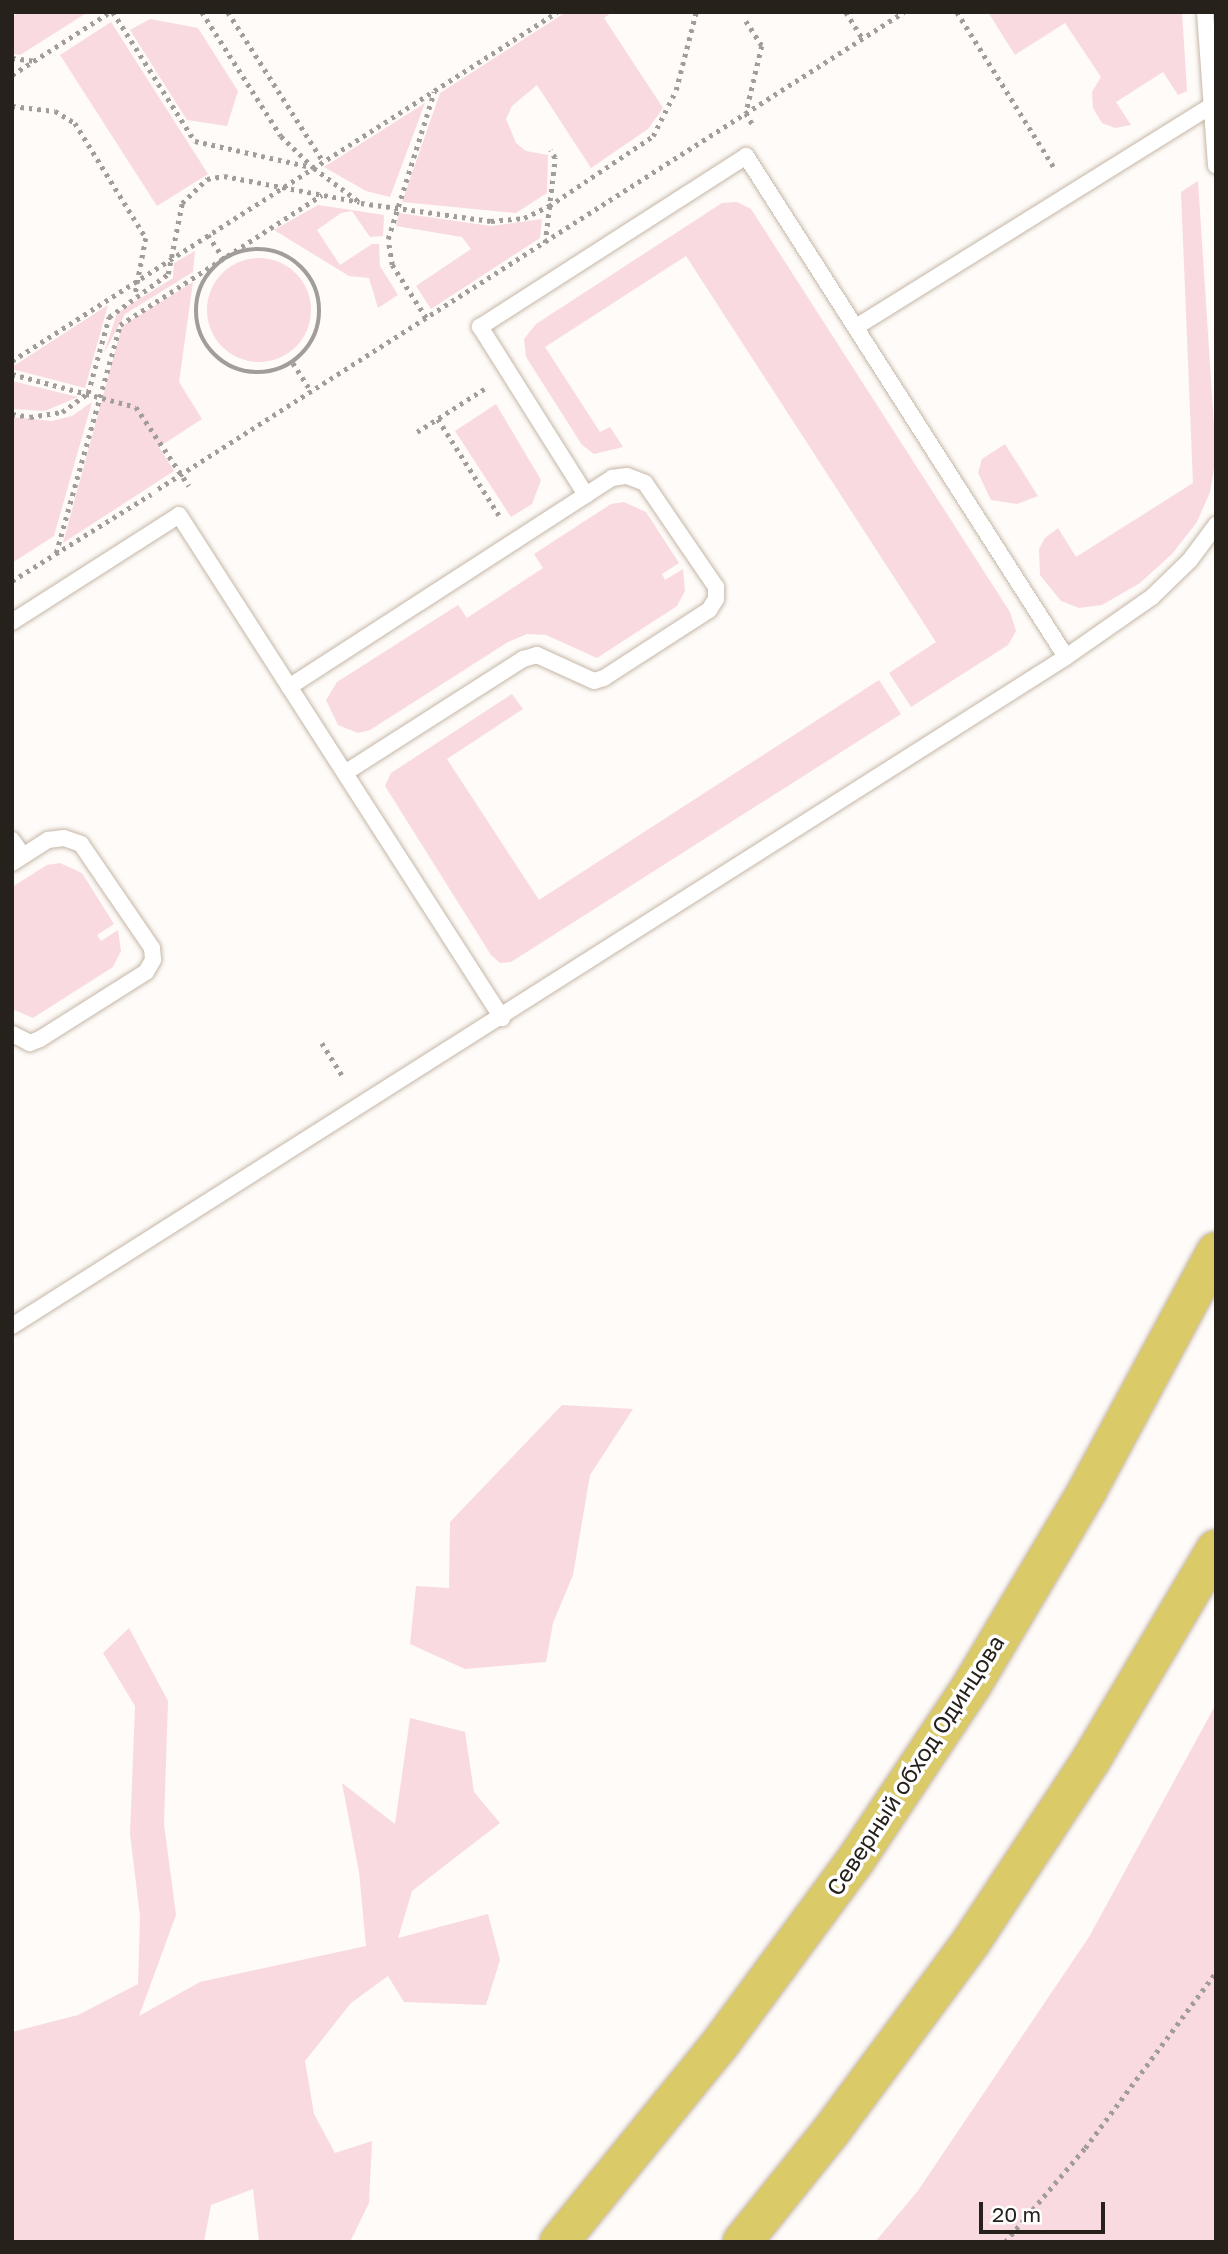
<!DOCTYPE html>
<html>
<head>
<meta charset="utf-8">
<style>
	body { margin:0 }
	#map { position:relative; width:1228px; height:2254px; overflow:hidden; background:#fefbf8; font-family:"Golos Text",sans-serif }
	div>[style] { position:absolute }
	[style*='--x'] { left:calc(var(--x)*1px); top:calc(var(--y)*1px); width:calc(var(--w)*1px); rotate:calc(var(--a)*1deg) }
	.green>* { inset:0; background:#f9dae0 }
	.round { border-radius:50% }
	.path>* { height:4.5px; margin-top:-2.25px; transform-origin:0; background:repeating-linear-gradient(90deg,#a19d99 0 3.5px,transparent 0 8.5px) }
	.path>.ring { margin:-2.25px; padding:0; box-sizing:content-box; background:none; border:4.5px solid #a19d99; border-radius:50% }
	.roads { filter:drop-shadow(0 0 2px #c5b6a7) drop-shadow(0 0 2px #c5b6a7) }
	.service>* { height:16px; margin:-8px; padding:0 8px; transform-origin:8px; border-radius:8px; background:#fff }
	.trunk>* { height:38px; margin:-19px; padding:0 19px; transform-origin:19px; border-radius:19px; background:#daca68 }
	span { translate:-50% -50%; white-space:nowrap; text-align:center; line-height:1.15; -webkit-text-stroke:7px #fff; paint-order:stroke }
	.street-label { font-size:23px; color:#27211c }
	.frame { position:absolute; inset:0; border:14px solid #27211c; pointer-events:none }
	.scale { position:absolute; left:979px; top:2202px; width:126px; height:32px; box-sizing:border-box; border:4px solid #27211c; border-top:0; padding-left:9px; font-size:21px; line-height:24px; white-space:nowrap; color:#27211c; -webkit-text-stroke:5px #fff; paint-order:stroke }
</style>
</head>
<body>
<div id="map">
	<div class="green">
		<i style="clip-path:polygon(19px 12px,88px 12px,20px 55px,12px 54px,12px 17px)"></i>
		<i style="clip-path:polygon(566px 12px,612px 12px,604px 18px,663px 108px,648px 129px,591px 168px,537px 85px,512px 106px,506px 119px,516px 143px,526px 151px,548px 155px,547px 193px,516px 213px,402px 202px,440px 93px)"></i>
		<i style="clip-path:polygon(988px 12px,1182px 12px,1187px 91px,1178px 95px,1163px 72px,1116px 102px,1131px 125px,1115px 128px,1102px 123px,1093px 108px,1092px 92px,1101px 77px,1065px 23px,1015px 55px)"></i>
		<i style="clip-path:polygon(150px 19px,198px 28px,238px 91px,227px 126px,187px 120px,130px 30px)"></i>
		<i style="clip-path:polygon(111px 22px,208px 174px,157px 206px,60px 55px)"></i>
		<i style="clip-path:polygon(425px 103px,390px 197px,366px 191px,324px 167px)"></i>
		<i style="clip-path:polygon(1198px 181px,1216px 456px,1210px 492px,1197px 522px,1172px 554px,1140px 583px,1102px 605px,1079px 608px,1061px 601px,1040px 575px,1039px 549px,1045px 538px,1058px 528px,1076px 557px,1193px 483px,1181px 192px)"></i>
		<i style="clip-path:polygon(737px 202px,751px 209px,1010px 612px,1016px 631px,1008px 645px,911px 707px,889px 673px,936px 642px,686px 256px,545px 347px,600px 432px,610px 427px,623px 447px,594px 454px,582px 445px,526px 357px,524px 339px,536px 324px,722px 203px)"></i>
		<i style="clip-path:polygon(318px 205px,384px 215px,383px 236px,370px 237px,352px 211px,341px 213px,317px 230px,340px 265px,372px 244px,379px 244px,380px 266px,398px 295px,378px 308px,369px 278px,349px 276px,274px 230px)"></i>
		<i style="clip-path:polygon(399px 213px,491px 226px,542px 219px,540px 238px,431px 309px,416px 286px,471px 249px,462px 237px,396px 226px)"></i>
		<i style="clip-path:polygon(195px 251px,193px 272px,125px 314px,104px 353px,117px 313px,173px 278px,174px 263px)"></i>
		<i class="round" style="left:207px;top:258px;width:104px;height:104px"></i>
		<i style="clip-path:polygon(193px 282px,179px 382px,202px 419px,159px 447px,174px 471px,63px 543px,122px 326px)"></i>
		<i style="clip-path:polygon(108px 305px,85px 388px,12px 369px,12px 367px)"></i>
		<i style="clip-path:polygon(12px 381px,78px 397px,45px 411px,12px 409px)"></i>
		<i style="clip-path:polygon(92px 402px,54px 536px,12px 563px,12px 417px,52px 421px,72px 416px)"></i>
		<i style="clip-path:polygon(496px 404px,541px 480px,532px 504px,511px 517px,455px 431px)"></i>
		<i style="clip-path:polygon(1005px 444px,1038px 496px,1017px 504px,991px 500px,978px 473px,982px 459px)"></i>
		<i style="clip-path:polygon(624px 502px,646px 512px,679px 563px,662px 574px,665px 580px,683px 569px,685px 591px,677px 606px,597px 658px,546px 635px,527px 634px,508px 642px,370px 730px,358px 733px,338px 725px,326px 700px,337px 682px,458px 605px,467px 618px,543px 568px,534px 554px,611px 504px)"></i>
		<i style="clip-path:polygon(879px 680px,901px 714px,511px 962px,500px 963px,491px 955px,385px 786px,391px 773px,512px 694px,523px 709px,447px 759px,539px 900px)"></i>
		<i style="clip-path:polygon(60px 863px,82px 873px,114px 924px,97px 935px,101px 941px,118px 930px,121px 951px,113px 967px,33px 1018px,12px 1009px,12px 887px,47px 865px)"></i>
		<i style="clip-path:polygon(562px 1405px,633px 1409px,590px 1475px,573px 1575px,553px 1623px,546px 1662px,465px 1669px,410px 1644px,416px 1586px,449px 1588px,450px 1522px)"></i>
		<i style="clip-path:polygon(129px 1628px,168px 1701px,164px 1824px,176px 1915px,139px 2016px,200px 1982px,366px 1946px,359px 1872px,342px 1783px,395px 1824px,410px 1718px,465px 1732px,474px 1792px,500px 1823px,412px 1891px,398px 1938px,488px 1914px,500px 1960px,486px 2005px,404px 2002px,388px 1976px,351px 2003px,305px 2061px,314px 2114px,335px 2153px,372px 2141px,369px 2203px,350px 2242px,259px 2242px,253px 2189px,211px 2205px,204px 2242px,12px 2242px,12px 2032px,78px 2015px,138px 1984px,140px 1916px,130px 1834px,135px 1706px,103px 1653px)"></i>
		<i style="clip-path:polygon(1216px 1704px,1216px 2242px,875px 2242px,917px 2192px,1089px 1937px)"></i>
	</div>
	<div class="path">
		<i style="--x:113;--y:12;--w:153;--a:57.6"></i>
		<i style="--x:195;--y:141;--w:119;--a:12.6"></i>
		<i style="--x:202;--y:12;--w:147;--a:57.5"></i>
		<i style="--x:281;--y:136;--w:46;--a:44.1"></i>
		<i style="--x:314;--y:168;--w:59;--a:36.7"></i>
		<i style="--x:361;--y:203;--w:131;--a:7.9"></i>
		<i style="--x:491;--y:221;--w:33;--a:-5"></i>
		<i style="--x:524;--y:218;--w:28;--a:-26"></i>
		<i style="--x:549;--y:206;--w:125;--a:-33.9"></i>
		<i style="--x:653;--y:136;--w:51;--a:-63.4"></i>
		<i style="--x:676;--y:90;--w:81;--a:-75.6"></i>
		<i style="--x:228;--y:12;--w:177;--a:57.5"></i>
		<i style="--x:846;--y:12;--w:32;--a:58"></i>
		<i style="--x:957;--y:12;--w:185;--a:58"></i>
		<i style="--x:746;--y:21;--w:30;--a:57"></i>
		<i style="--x:762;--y:46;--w:69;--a:103.4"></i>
		<i style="--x:746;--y:113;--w:16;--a:60"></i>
		<i style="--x:12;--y:58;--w:24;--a:7"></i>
		<i style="--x:12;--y:75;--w:117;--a:-32.7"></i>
		<i style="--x:12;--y:106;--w:43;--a:6.6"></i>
		<i style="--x:55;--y:111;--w:23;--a:31"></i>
		<i style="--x:75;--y:123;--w:135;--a:58.3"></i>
		<i style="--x:146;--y:238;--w:58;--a:100.9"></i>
		<i style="--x:208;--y:235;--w:29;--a:56"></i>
		<i style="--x:545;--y:243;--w:86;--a:-83.3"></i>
		<i style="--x:555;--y:158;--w:9;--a:-122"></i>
		<i class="ring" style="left:196px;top:249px;width:119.5px;height:119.5px"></i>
		<i style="--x:426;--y:318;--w:63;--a:-122.7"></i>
		<i style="--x:392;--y:265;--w:26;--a:-99"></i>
		<i style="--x:388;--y:239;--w:154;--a:-72.6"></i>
		<i style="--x:12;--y:361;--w:647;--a:-32.63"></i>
		<i style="--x:293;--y:363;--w:33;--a:57"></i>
		<i style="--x:12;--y:374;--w:128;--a:14.9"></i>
		<i style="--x:136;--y:407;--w:95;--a:56.1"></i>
		<i style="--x:12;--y:414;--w:18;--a:9"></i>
		<i style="--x:30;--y:417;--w:32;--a:-9"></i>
		<i style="--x:62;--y:412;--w:32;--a:-36"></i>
		<i style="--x:88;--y:393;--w:79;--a:-74.6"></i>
		<i style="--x:109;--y:317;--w:73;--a:-36.1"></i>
		<i style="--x:168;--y:274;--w:72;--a:-78.8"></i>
		<i style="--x:182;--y:203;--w:35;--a:-44"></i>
		<i style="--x:207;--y:179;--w:17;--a:-10"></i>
		<i style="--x:224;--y:176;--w:138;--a:10.8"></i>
		<i style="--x:438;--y:419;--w:114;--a:57.6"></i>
		<i style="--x:417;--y:432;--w:80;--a:-32.7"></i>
		<i style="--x:158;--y:489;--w:885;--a:-32.6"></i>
		<i style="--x:56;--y:553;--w:237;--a:-74.3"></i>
		<i style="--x:120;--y:325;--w:240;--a:-32.8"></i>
		<i style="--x:12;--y:581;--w:164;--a:-32"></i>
		<i style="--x:322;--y:1043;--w:39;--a:58"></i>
		<i style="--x:1005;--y:2242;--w:123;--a:-49.6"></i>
		<i style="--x:1085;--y:2148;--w:219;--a:-53.3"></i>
	</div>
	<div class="roads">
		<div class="service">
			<i style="--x:1205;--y:12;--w:154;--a:85.9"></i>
			<i style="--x:856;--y:327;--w:420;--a:-31.9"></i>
			<i style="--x:586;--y:495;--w:199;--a:-122.2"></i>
			<i style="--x:480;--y:327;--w:316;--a:-32.7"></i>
			<i style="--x:746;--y:156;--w:594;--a:57.43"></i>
			<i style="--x:12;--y:622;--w:198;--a:-32.6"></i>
			<i style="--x:179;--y:515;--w:598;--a:57.29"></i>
			<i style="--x:289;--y:687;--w:385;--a:-32.9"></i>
			<i style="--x:612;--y:478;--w:15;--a:-8"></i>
			<i style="--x:627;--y:476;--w:19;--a:21"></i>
			<i style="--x:645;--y:483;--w:126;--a:55.7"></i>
			<i style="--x:716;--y:587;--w:12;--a:90"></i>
			<i style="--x:716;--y:599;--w:13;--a:122"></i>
			<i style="--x:709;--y:610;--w:125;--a:147.1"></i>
			<i style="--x:604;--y:678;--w:10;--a:163"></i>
			<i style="--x:594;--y:681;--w:63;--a:-155.5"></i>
			<i style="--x:537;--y:655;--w:15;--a:164"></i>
			<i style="--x:523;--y:659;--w:211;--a:147.4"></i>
			<i style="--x:12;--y:840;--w:19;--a:55"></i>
			<i style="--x:12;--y:863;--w:43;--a:-32.6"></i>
			<i style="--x:48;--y:840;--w:16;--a:-7"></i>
			<i style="--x:64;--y:838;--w:18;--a:19"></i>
			<i style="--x:81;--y:844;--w:126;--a:55.7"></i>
			<i style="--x:152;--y:948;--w:12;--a:85"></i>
			<i style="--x:153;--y:960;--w:14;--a:120"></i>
			<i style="--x:146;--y:972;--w:125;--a:147.7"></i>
			<i style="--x:40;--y:1039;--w:11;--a:158"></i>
			<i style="--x:30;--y:1043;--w:20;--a:-153"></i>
			<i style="--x:12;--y:1326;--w:1248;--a:-32.4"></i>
			<i style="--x:1066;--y:657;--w:105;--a:-34.9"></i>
			<i style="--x:1152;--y:597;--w:53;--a:-44.2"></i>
			<i style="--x:1190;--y:560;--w:44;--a:-53.4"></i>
		</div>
		<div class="trunk">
			<i style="--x:559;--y:2242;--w:255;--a:-50.9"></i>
			<i style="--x:720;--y:2044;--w:227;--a:-53.6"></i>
			<i style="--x:855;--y:1861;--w:211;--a:-56.4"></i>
			<i style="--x:972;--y:1685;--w:226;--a:-59.3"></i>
			<i style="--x:1087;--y:1491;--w:272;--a:-61.7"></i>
			<i style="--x:742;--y:2242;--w:144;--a:-51.2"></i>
			<i style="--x:832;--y:2130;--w:234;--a:-53.5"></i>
			<i style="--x:971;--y:1942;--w:218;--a:-56.6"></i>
			<i style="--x:1091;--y:1760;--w:245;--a:-59.4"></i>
		</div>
	</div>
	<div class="street-label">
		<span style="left:915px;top:1765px;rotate:-57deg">Северный обход Одинцова</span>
	</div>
	<div class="frame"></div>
	<div class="scale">20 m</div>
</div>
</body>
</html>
